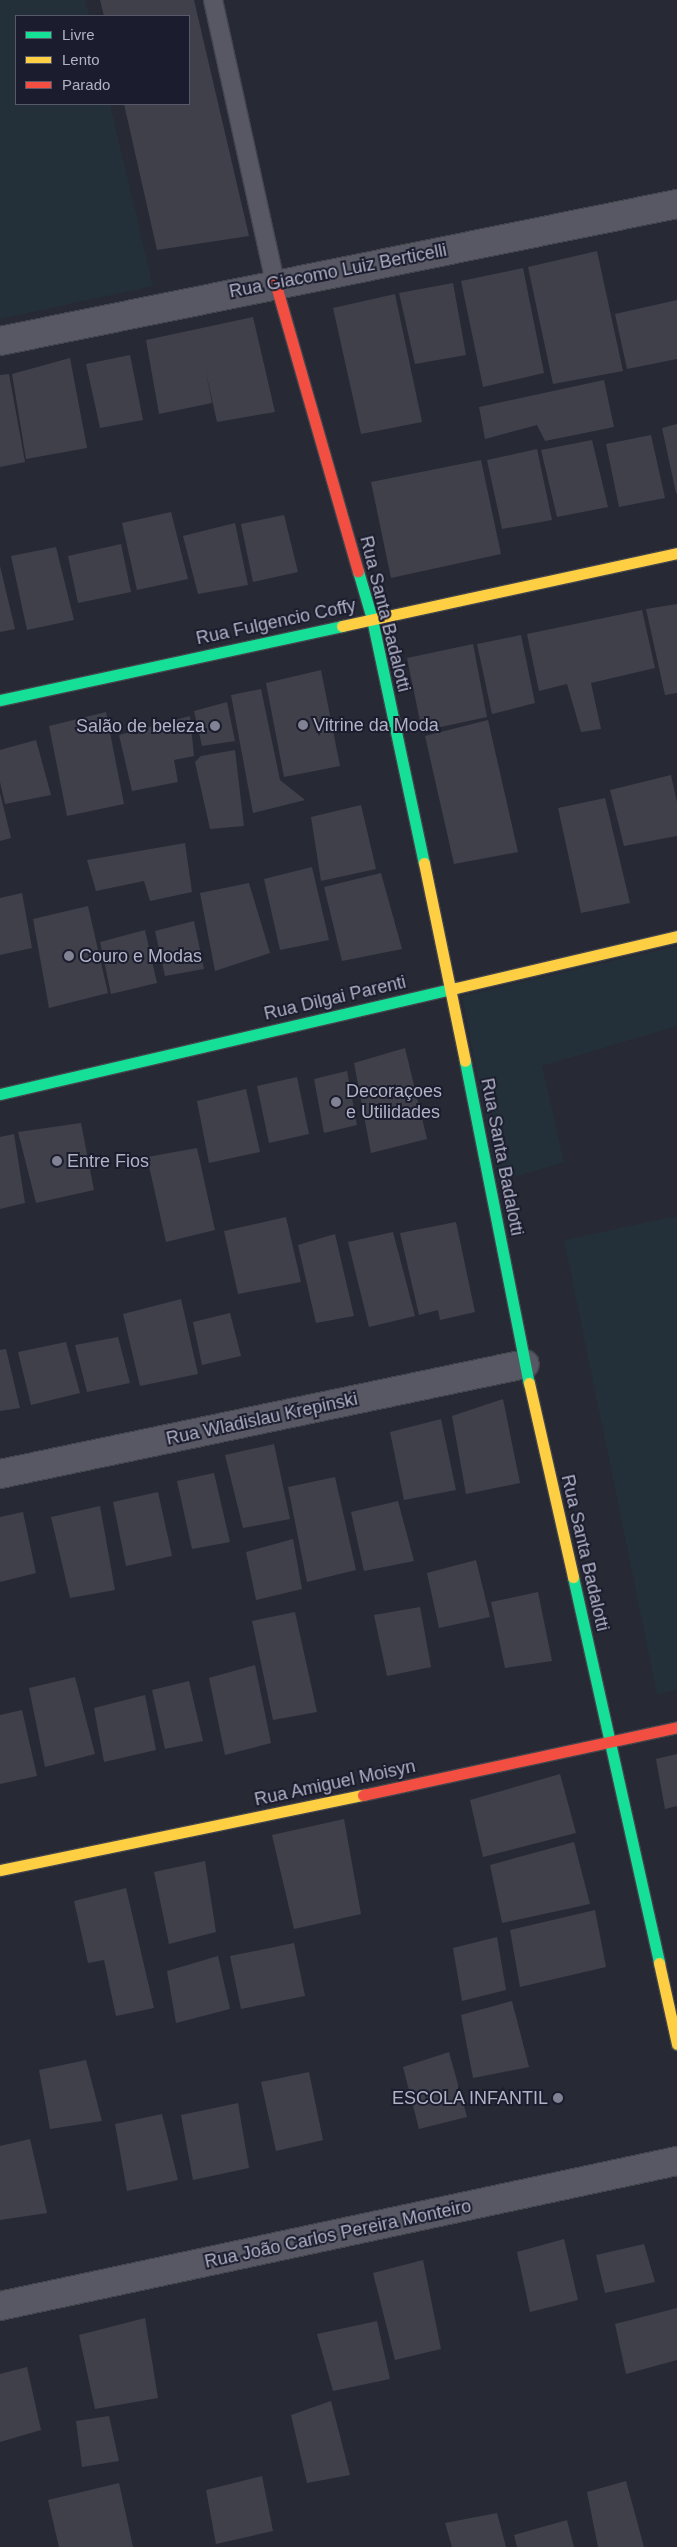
<!DOCTYPE html>
<html>
<head>
<meta charset="utf-8">
<style>
  body { margin:0 }
  #map { position:relative; width:677px; height:2547px; overflow:hidden; background:#272934; font-family:Helvetica,sans-serif }
  div>[style] { position:absolute }
  [style*='--x'] { left:calc(var(--x)*1px); top:calc(var(--y)*1px); width:calc(var(--w)*1px); rotate:calc(var(--a)*1deg) }
  .green>* { inset:0; background:#243039 }
  .building>* { inset:0; background:#3f404a }
  .roads { filter:drop-shadow(1px 0 #43454d) drop-shadow(-1px 0 #43454d) drop-shadow(0 1px #43454d) drop-shadow(0 -1px #43454d) }
  .lane>* { height:18px; margin:-9px; padding:0 9px; transform-origin:9px; border-radius:9px; background:#575863 }
  .street>* { height:28px; margin:-14px; padding:0 14px; transform-origin:14px; border-radius:14px; background:#575863 }
  .fast>* { height:11px; margin:-5.5px; padding:0 5.5px; transform-origin:5.5px; border-radius:5.5px; background:#16e098 }
  .slow>* { height:11px; margin:-5.5px; padding:0 5.5px; transform-origin:5.5px; border-radius:5.5px; background:#ffcf43 }
  .jam>* { height:11px; margin:-5.5px; padding:0 5.5px; transform-origin:5.5px; border-radius:5.5px; background:#f24e42 }
  .dots>* { width:14px; height:14px; translate:-50% -50%; box-sizing:border-box; border:2px solid #1b1d2e; border-radius:50% }
  span { translate:-50% -50%; white-space:nowrap; text-align:center; line-height:1.15; -webkit-text-stroke:4px #1b1d2e; paint-order:stroke }
  .street-label { font-size:18px; color:#b1b2c6 }
  .poi-label { font-size:18px; color:#b1b2c6 }
  .left { translate:0 -50%; text-align:left }
  .right { translate:-100% -50%; text-align:right }
  .legend { position:absolute; left:15px; top:15px; width:175px; height:90px; box-sizing:border-box; background:#1b1d2e; border:1px solid #57596b; margin:0; padding:6px 9px; list-style:none; font-size:15px; color:#b1b2c6 }
  .legend li { display:flex; align-items:center; gap:10px; height:25px }
  .legend b { width:25px; border:1px solid #57596b }
</style>
</head>
<body>
<div id="map">
  <div class="green">
    <i style="clip-path:polygon(0 0,85px 0,89px 16px,16px 16px,16px 104px,110px 104px,153px 286px,0 319px)"></i>
    <i style="clip-path:polygon(677px 946px,677px 1026px,542px 1066px,564px 1162px,498px 1182px,462px 996px)"></i>
    <i style="clip-path:polygon(677px 1216px,677px 1690px,657px 1694px,564px 1240px)"></i>
  </div>
  <div class="building">
    <i style="clip-path:polygon(100px 0,194px 0,249px 236px,157px 250px,124px 104px,189px 104px,189px 16px,104px 16px)"></i>
    <i style="clip-path:polygon(597px 251px,623px 371px,553px 384px,528px 267px)"></i>
    <i style="clip-path:polygon(523px 268px,544px 373px,483px 387px,461px 281px)"></i>
    <i style="clip-path:polygon(453px 283px,466px 355px,415px 364px,399px 293px)"></i>
    <i style="clip-path:polygon(395px 294px,422px 422px,361px 434px,333px 308px)"></i>
    <i style="clip-path:polygon(677px 300px,677px 359px,627px 369px,615px 314px)"></i>
    <i style="clip-path:polygon(253px 317px,275px 412px,217px 422px,205px 368px,212px 403px,159px 414px,146px 340px)"></i>
    <i style="clip-path:polygon(130px 355px,143px 420px,100px 428px,86px 364px)"></i>
    <i style="clip-path:polygon(70px 358px,87px 448px,26px 459px,12px 374px)"></i>
    <i style="clip-path:polygon(9px 374px,25px 462px,0 467px,0 375px)"></i>
    <i style="clip-path:polygon(604px 380px,614px 427px,545px 441px,537px 425px,485px 439px,479px 407px)"></i>
    <i style="clip-path:polygon(677px 424px,677px 493px,676px 493px,662px 428px)"></i>
    <i style="clip-path:polygon(651px 435px,665px 498px,619px 507px,606px 444px)"></i>
    <i style="clip-path:polygon(592px 440px,608px 507px,557px 517px,541px 450px)"></i>
    <i style="clip-path:polygon(537px 449px,552px 520px,502px 529px,487px 460px)"></i>
    <i style="clip-path:polygon(481px 460px,501px 554px,391px 578px,371px 482px)"></i>
    <i style="clip-path:polygon(171px 512px,188px 579px,137px 590px,122px 523px)"></i>
    <i style="clip-path:polygon(284px 515px,298px 572px,253px 582px,241px 524px)"></i>
    <i style="clip-path:polygon(235px 523px,248px 585px,198px 594px,183px 536px)"></i>
    <i style="clip-path:polygon(121px 544px,131px 592px,78px 603px,68px 556px)"></i>
    <i style="clip-path:polygon(56px 547px,74px 620px,27px 630px,11px 556px)"></i>
    <i style="clip-path:polygon(0 566px,15px 629px,0 632px)"></i>
    <i style="clip-path:polygon(677px 604px,677px 693px,665px 695px,646px 609px)"></i>
    <i style="clip-path:polygon(642px 610px,655px 668px,591px 683px,601px 729px,581px 732px,567px 684px,539px 691px,527px 634px)"></i>
    <i style="clip-path:polygon(521px 635px,535px 703px,492px 714px,477px 644px)"></i>
    <i style="clip-path:polygon(473px 644px,487px 717px,422px 731px,407px 658px)"></i>
    <i style="clip-path:polygon(321px 670px,340px 766px,284px 777px,266px 683px)"></i>
    <i style="clip-path:polygon(261px 689px,280px 780px,305px 800px,253px 813px,231px 695px)"></i>
    <i style="clip-path:polygon(227px 702px,235px 741px,202px 746px,194px 711px)"></i>
    <i style="clip-path:polygon(106px 712px,124px 804px,67px 816px,49px 726px)"></i>
    <i style="clip-path:polygon(190px 716px,194px 756px,174px 760px,178px 782px,132px 791px,119px 735px)"></i>
    <i style="clip-path:polygon(488px 720px,518px 852px,454px 864px,425px 736px)"></i>
    <i style="clip-path:polygon(36px 740px,51px 795px,5px 804px,0 782px,0 750px)"></i>
    <i style="clip-path:polygon(235px 750px,244px 826px,210px 829px,195px 762px,201px 756px)"></i>
    <i style="clip-path:polygon(671px 775px,677px 802px,677px 836px,624px 846px,610px 790px)"></i>
    <i style="clip-path:polygon(0 793px,11px 838px,0 841px)"></i>
    <i style="clip-path:polygon(605px 798px,630px 903px,581px 913px,558px 808px)"></i>
    <i style="clip-path:polygon(361px 805px,376px 869px,321px 881px,311px 817px)"></i>
    <i style="clip-path:polygon(185px 843px,192px 892px,150px 901px,144px 881px,96px 891px,87px 860px)"></i>
    <i style="clip-path:polygon(312px 867px,329px 940px,280px 950px,264px 879px)"></i>
    <i style="clip-path:polygon(381px 873px,402px 949px,342px 961px,324px 887px)"></i>
    <i style="clip-path:polygon(249px 883px,270px 953px,215px 971px,200px 893px)"></i>
    <i style="clip-path:polygon(22px 893px,32px 948px,0 955px,0 898px)"></i>
    <i style="clip-path:polygon(88px 906px,108px 993px,49px 1008px,33px 919px)"></i>
    <i style="clip-path:polygon(194px 921px,204px 969px,165px 976px,155px 931px)"></i>
    <i style="clip-path:polygon(145px 930px,157px 983px,111px 994px,100px 942px)"></i>
    <i style="clip-path:polygon(405px 1048px,427px 1139px,371px 1153px,354px 1063px)"></i>
    <i style="clip-path:polygon(347px 1071px,357px 1125px,324px 1133px,314px 1079px)"></i>
    <i style="clip-path:polygon(297px 1077px,309px 1134px,269px 1143px,257px 1086px)"></i>
    <i style="clip-path:polygon(246px 1089px,260px 1152px,209px 1163px,197px 1101px)"></i>
    <i style="clip-path:polygon(81px 1123px,94px 1190px,36px 1203px,18px 1132px)"></i>
    <i style="clip-path:polygon(14px 1134px,25px 1203px,0 1209px,0 1137px)"></i>
    <i style="clip-path:polygon(197px 1148px,215px 1230px,166px 1242px,147px 1157px)"></i>
    <i style="clip-path:polygon(286px 1217px,301px 1282px,238px 1294px,224px 1231px)"></i>
    <i style="clip-path:polygon(456px 1222px,475px 1312px,440px 1320px,438px 1310px,419px 1315px,400px 1233px)"></i>
    <i style="clip-path:polygon(393px 1232px,415px 1316px,369px 1327px,348px 1242px)"></i>
    <i style="clip-path:polygon(335px 1234px,354px 1316px,316px 1323px,298px 1245px)"></i>
    <i style="clip-path:polygon(181px 1299px,198px 1374px,140px 1386px,123px 1314px)"></i>
    <i style="clip-path:polygon(230px 1313px,241px 1356px,202px 1365px,193px 1322px)"></i>
    <i style="clip-path:polygon(118px 1337px,130px 1383px,87px 1392px,75px 1345px)"></i>
    <i style="clip-path:polygon(66px 1342px,80px 1393px,31px 1405px,18px 1352px)"></i>
    <i style="clip-path:polygon(6px 1349px,20px 1408px,0 1411px,0 1350px)"></i>
    <i style="clip-path:polygon(503px 1399px,520px 1483px,466px 1494px,452px 1416px)"></i>
    <i style="clip-path:polygon(441px 1419px,456px 1490px,404px 1500px,390px 1432px)"></i>
    <i style="clip-path:polygon(274px 1444px,290px 1519px,243px 1528px,225px 1455px)"></i>
    <i style="clip-path:polygon(214px 1473px,230px 1542px,192px 1549px,177px 1481px)"></i>
    <i style="clip-path:polygon(335px 1477px,356px 1570px,307px 1582px,288px 1487px)"></i>
    <i style="clip-path:polygon(158px 1492px,172px 1556px,126px 1566px,113px 1502px)"></i>
    <i style="clip-path:polygon(398px 1501px,414px 1561px,364px 1571px,351px 1512px)"></i>
    <i style="clip-path:polygon(100px 1506px,115px 1590px,70px 1598px,51px 1517px)"></i>
    <i style="clip-path:polygon(23px 1512px,36px 1573px,0 1582px,0 1517px)"></i>
    <i style="clip-path:polygon(293px 1539px,302px 1589px,256px 1600px,246px 1552px)"></i>
    <i style="clip-path:polygon(476px 1560px,490px 1617px,439px 1628px,427px 1573px)"></i>
    <i style="clip-path:polygon(538px 1592px,552px 1661px,505px 1668px,491px 1602px)"></i>
    <i style="clip-path:polygon(420px 1607px,431px 1667px,387px 1676px,374px 1615px)"></i>
    <i style="clip-path:polygon(295px 1612px,317px 1712px,273px 1720px,252px 1621px)"></i>
    <i style="clip-path:polygon(255px 1665px,271px 1743px,225px 1755px,209px 1678px)"></i>
    <i style="clip-path:polygon(75px 1677px,95px 1754px,45px 1767px,29px 1688px)"></i>
    <i style="clip-path:polygon(189px 1681px,203px 1741px,165px 1749px,152px 1690px)"></i>
    <i style="clip-path:polygon(145px 1695px,156px 1750px,104px 1762px,94px 1708px)"></i>
    <i style="clip-path:polygon(22px 1710px,37px 1776px,0 1784px,0 1715px)"></i>
    <i style="clip-path:polygon(677px 1754px,677px 1806px,665px 1809px,656px 1759px)"></i>
    <i style="clip-path:polygon(560px 1774px,576px 1833px,483px 1857px,470px 1800px)"></i>
    <i style="clip-path:polygon(344px 1819px,361px 1914px,294px 1929px,272px 1835px)"></i>
    <i style="clip-path:polygon(574px 1842px,590px 1904px,502px 1923px,490px 1865px)"></i>
    <i style="clip-path:polygon(205px 1861px,216px 1932px,169px 1944px,154px 1872px)"></i>
    <i style="clip-path:polygon(126px 1888px,154px 2008px,116px 2016px,104px 1960px,88px 1963px,74px 1901px)"></i>
    <i style="clip-path:polygon(595px 1910px,606px 1967px,520px 1987px,510px 1930px)"></i>
    <i style="clip-path:polygon(497px 1937px,506px 1990px,462px 2001px,453px 1948px)"></i>
    <i style="clip-path:polygon(294px 1943px,305px 1996px,241px 2009px,230px 1956px)"></i>
    <i style="clip-path:polygon(218px 1956px,230px 2009px,176px 2023px,167px 1971px)"></i>
    <i style="clip-path:polygon(512px 2001px,529px 2067px,473px 2078px,461px 2015px)"></i>
    <i style="clip-path:polygon(449px 2052px,467px 2117px,419px 2129px,403px 2067px)"></i>
    <i style="clip-path:polygon(86px 2060px,102px 2121px,50px 2129px,39px 2070px)"></i>
    <i style="clip-path:polygon(309px 2072px,323px 2140px,276px 2151px,261px 2082px)"></i>
    <i style="clip-path:polygon(238px 2103px,249px 2168px,193px 2180px,181px 2115px)"></i>
    <i style="clip-path:polygon(162px 2114px,178px 2180px,127px 2191px,115px 2124px)"></i>
    <i style="clip-path:polygon(30px 2139px,47px 2213px,0 2220px,0 2146px)"></i>
    <i style="clip-path:polygon(564px 2239px,578px 2300px,530px 2312px,517px 2252px)"></i>
    <i style="clip-path:polygon(644px 2244px,655px 2282px,605px 2293px,596px 2255px)"></i>
    <i style="clip-path:polygon(423px 2260px,441px 2349px,395px 2360px,373px 2273px)"></i>
    <i style="clip-path:polygon(677px 2308px,677px 2360px,626px 2374px,615px 2324px)"></i>
    <i style="clip-path:polygon(145px 2318px,158px 2398px,95px 2409px,79px 2335px)"></i>
    <i style="clip-path:polygon(377px 2321px,390px 2379px,333px 2391px,317px 2334px)"></i>
    <i style="clip-path:polygon(27px 2367px,41px 2430px,0 2442px,0 2374px)"></i>
    <i style="clip-path:polygon(331px 2401px,350px 2475px,307px 2483px,291px 2415px)"></i>
    <i style="clip-path:polygon(109px 2416px,119px 2461px,82px 2467px,76px 2421px)"></i>
    <i style="clip-path:polygon(262px 2476px,273px 2531px,216px 2544px,206px 2490px)"></i>
    <i style="clip-path:polygon(626px 2481px,644px 2547px,598px 2547px,587px 2492px)"></i>
    <i style="clip-path:polygon(119px 2483px,133px 2547px,59px 2547px,48px 2500px)"></i>
    <i style="clip-path:polygon(497px 2513px,506px 2547px,452px 2547px,445px 2523px)"></i>
    <i style="clip-path:polygon(567px 2520px,574px 2547px,517px 2547px,514px 2535px)"></i>
  </div>
  <div class="roads">
    <div class="lane">
      <i style="--x:213;--y:0;--w:289;--a:77.6"></i>
    </div>
    <div class="street">
      <i style="--x:0;--y:341;--w:691;--a:-11.44"></i>
      <i style="--x:0;--y:1474;--w:536;--a:-11.83"></i>
      <i style="--x:0;--y:2306;--w:692;--a:-12.09"></i>
    </div>
    <div class="fast">
      <i style="--x:358;--y:571;--w:50;--a:73.7"></i>
      <i style="--x:372;--y:619;--w:249;--a:78"></i>
      <i style="--x:0;--y:700;--w:350;--a:-12.2"></i>
      <i style="--x:465;--y:1061;--w:328;--a:78.8"></i>
      <i style="--x:0;--y:1094;--w:468;--a:-13.1"></i>
      <i style="--x:573;--y:1577;--w:395;--a:77.4"></i>
    </div>
    <div class="slow">
      <i style="--x:342;--y:626;--w:343;--a:-12.3"></i>
      <i style="--x:424;--y:863;--w:202;--a:78.3"></i>
      <i style="--x:456;--y:988;--w:227;--a:-13.2"></i>
      <i style="--x:529;--y:1383;--w:199;--a:77.2"></i>
      <i style="--x:0;--y:1870;--w:371;--a:-11.7"></i>
      <i style="--x:659;--y:1963;--w:83;--a:77.5"></i>
    </div>
    <div class="jam">
      <i style="--x:275;--y:282;--w:301;--a:74"></i>
      <i style="--x:363;--y:1795;--w:321;--a:-12.2"></i>
    </div>
  </div>
  <div class="dots">
    <i style="left:303px;top:725px;background:#818293"></i>
    <i style="left:215px;top:726px;background:#818293"></i>
    <i style="left:69px;top:956px;background:#818293"></i>
    <i style="left:336px;top:1102px;background:#818293"></i>
    <i style="left:57px;top:1161px;background:#818293"></i>
    <i style="left:558px;top:2098px;background:#818293"></i>
  </div>
  <div class="street-label">
    <span style="left:338px;top:271px;rotate:-11deg">Rua Giacomo Luiz Berticelli</span>
    <span style="left:385px;top:614px;rotate:76deg">Rua Santa Badalotti</span>
    <span style="left:276px;top:622px;rotate:-12deg">Rua Fulgencio Coffy</span>
    <span style="left:335px;top:998px;rotate:-13deg">Rua Dilgai Parenti</span>
    <span style="left:502px;top:1157px;rotate:79deg">Rua Santa Badalotti</span>
    <span style="left:262px;top:1419px;rotate:-12deg">Rua Wladislau Krepinski</span>
    <span style="left:585px;top:1553px;rotate:77deg">Rua Santa Badalotti</span>
    <span style="left:335px;top:1783px;rotate:-12deg">Rua Amiguel Moisyn</span>
    <span style="left:338px;top:2234px;rotate:-12deg">Rua João Carlos Pereira Monteiro</span>
  </div>
  <div class="poi-label">
    <span class="left" style="left:313px;top:725px">Vitrine da Moda</span>
    <span class="right" style="left:205px;top:726px">Salão de beleza</span>
    <span class="left" style="left:79px;top:956px">Couro e Modas</span>
    <span class="left" style="left:346px;top:1102px">Decoraçoes<br>e Utilidades</span>
    <span class="left" style="left:67px;top:1161px">Entre Fios</span>
    <span class="right" style="left:548px;top:2098px">ESCOLA INFANTIL</span>
  </div>
  <ul class="legend">
  <li><b style="height:6px;background:#16e098"></b>Livre</li>
  <li><b style="height:6px;background:#ffcf43"></b>Lento</li>
  <li><b style="height:6px;background:#f24e42"></b>Parado</li>
  </ul>
</div>
</body>
</html>
